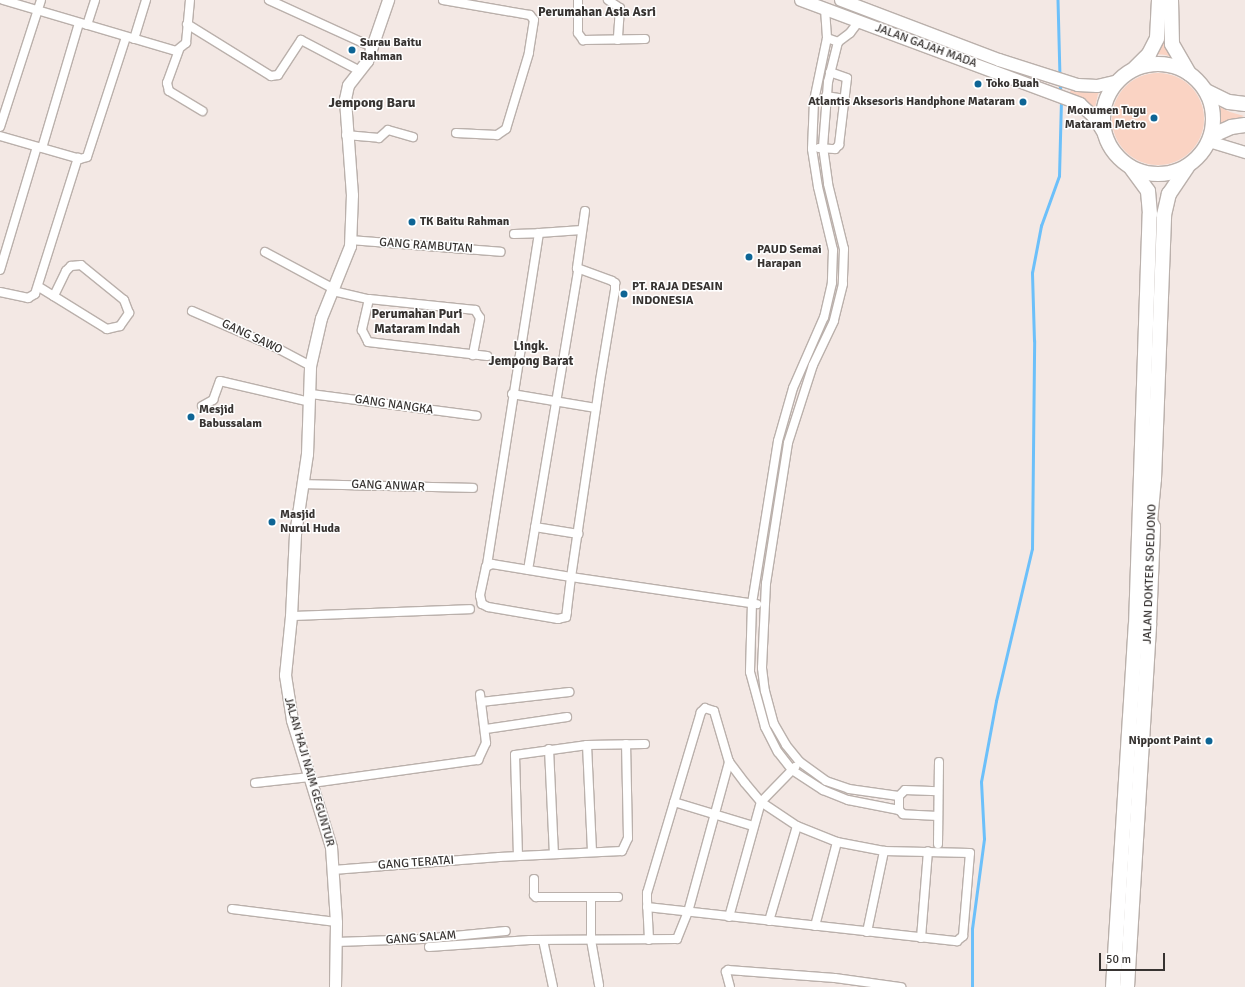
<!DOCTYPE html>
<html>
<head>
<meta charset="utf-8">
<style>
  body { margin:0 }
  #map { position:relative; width:1245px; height:987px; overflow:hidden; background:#f3e8e4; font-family:Signika,sans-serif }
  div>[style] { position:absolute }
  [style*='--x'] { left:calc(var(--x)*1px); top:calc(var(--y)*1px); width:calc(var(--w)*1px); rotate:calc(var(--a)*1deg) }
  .green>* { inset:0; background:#fad3c3 }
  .round { border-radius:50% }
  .stream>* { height:2.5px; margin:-1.25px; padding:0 1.25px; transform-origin:1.25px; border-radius:1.25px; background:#6cc0fa }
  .roads { filter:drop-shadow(1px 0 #bab0ab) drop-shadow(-1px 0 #bab0ab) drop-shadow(0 1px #bab0ab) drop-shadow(0 -1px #bab0ab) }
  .minor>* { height:8px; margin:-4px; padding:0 4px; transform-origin:4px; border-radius:4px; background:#fff }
  .tertiary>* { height:11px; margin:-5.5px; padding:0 5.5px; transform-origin:5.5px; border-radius:5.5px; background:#fff }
  .secondary>* { height:12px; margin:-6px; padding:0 6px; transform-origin:6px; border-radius:6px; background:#fff }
  .trunk>* { height:14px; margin:-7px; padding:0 7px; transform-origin:7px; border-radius:7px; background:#fff }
  .trunk>.ring { margin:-7px; padding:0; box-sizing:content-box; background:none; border:14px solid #fff; border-radius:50% }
  .dots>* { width:11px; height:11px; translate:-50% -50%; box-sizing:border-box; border:2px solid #fff; border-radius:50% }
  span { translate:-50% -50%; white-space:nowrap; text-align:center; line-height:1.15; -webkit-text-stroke:3px #fff; paint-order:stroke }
  .poi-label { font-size:12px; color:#373331; font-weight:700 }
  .left { translate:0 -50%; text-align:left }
  .right { translate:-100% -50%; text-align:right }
  .street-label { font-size:12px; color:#373331 }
  .neighbourhood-label { font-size:13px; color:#373331; font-weight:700 }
  .quarter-label { font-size:14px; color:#373331; font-weight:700 }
  .scale { position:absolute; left:1099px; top:953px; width:66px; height:18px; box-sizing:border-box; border:2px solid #373331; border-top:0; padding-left:5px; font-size:12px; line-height:14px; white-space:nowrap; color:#373331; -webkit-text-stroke:3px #fff; paint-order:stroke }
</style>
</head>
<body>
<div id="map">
  <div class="green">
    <i style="clip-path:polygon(1162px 18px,1174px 59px,1166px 55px,1156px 54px)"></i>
    <i class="round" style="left:1112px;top:73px;width:92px;height:92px"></i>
    <i style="clip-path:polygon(1103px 88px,1098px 94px,1094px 112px,1081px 98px,1070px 93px,1071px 89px,1094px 91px)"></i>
    <i style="clip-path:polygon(1220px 107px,1230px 112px,1244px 116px,1221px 125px)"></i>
  </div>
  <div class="stream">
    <i style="--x:1058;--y:0;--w:75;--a:88.5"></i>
    <i style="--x:1060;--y:82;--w:11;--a:85"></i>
    <i style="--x:972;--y:987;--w:58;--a:-90"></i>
    <i style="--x:972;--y:929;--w:91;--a:-82.4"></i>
    <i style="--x:984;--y:839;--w:57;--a:-93"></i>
    <i style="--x:981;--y:782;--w:82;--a:-79.5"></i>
    <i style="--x:996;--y:701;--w:156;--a:-76.7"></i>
    <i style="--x:1032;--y:549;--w:208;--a:-89.4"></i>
    <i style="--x:1034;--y:341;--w:68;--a:-91.7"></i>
    <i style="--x:1032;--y:273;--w:48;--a:-79.2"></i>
    <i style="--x:1041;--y:226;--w:53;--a:-70.2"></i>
    <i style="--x:1059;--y:176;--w:76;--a:-88.5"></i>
  </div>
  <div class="roads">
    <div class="minor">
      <i style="--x:3;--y:0;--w:180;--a:16.4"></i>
      <i style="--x:176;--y:51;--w:13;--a:-39"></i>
      <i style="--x:186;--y:43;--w:43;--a:-84.7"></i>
      <i style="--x:269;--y:0;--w:113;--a:24.5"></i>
      <i style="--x:443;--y:0;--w:88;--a:9.8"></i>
      <i style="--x:530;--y:15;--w:6;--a:51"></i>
      <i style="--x:534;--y:20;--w:33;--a:99"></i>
      <i style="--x:529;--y:53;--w:79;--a:106.8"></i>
      <i style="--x:506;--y:129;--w:11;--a:146"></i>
      <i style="--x:497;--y:135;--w:41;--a:-177.2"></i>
      <i style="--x:578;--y:0;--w:33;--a:90"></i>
      <i style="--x:578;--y:33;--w:9;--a:54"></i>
      <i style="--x:583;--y:40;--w:62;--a:-0.9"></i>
      <i style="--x:608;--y:0;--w:14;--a:34"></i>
      <i style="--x:620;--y:8;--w:32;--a:94"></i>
      <i style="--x:825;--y:9;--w:29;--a:86"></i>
      <i style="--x:827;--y:38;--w:12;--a:20"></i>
      <i style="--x:838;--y:42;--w:15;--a:-37"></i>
      <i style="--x:850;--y:33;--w:15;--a:-53"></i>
      <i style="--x:187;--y:24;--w:99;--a:31.8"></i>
      <i style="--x:271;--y:76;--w:7;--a:-8"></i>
      <i style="--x:278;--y:75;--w:42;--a:-56.7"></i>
      <i style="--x:301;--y:40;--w:67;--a:27.7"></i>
      <i style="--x:87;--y:25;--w:26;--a:-72"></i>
      <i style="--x:827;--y:38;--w:64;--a:101.7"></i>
      <i style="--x:814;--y:101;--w:48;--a:92.4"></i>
      <i style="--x:812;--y:149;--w:38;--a:81"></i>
      <i style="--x:818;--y:187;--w:65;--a:76.6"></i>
      <i style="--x:833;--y:250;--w:33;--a:92"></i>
      <i style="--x:832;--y:283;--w:35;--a:103"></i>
      <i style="--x:824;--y:317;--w:77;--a:113.6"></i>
      <i style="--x:793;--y:388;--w:55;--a:105.8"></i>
      <i style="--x:778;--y:441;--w:164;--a:99.1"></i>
      <i style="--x:752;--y:603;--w:69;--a:91.7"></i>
      <i style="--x:750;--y:672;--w:57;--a:74.7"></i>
      <i style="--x:765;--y:727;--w:28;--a:63"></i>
      <i style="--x:778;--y:752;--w:23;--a:52"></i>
      <i style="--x:792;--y:770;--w:37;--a:33"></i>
      <i style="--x:823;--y:790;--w:27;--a:22"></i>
      <i style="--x:848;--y:800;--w:52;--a:11.1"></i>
      <i style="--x:134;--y:39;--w:41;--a:-72.9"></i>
      <i style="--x:838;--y:42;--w:41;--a:104"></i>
      <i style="--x:828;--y:82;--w:65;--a:94.4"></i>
      <i style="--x:823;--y:147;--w:37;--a:82"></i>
      <i style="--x:828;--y:184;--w:67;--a:76.2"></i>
      <i style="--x:844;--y:249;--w:35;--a:92"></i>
      <i style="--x:843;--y:284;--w:38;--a:104"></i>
      <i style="--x:834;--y:321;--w:49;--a:115.5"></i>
      <i style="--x:813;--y:365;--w:82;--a:107.8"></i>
      <i style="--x:788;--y:443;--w:142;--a:98.9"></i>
      <i style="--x:766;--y:583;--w:85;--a:92.7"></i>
      <i style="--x:762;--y:668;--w:23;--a:83"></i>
      <i style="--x:765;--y:691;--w:34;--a:75"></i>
      <i style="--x:774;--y:724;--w:24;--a:60"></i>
      <i style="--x:786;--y:745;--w:22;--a:51"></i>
      <i style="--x:800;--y:762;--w:32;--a:36"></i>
      <i style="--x:826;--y:781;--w:24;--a:19"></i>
      <i style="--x:849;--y:789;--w:50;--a:8"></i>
      <i style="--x:179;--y:50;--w:35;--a:110"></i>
      <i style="--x:167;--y:83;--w:8;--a:76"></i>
      <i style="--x:169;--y:91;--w:39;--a:31"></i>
      <i style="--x:826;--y:96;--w:19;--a:9"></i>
      <i style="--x:0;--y:127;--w:133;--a:-72.1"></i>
      <i style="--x:346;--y:135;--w:33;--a:5"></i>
      <i style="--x:379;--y:138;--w:12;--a:-42"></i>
      <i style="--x:388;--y:130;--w:26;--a:16"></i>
      <i style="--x:0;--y:136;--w:83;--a:16"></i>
      <i style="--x:80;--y:159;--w:7;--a:-16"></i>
      <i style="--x:87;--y:157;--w:126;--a:-72"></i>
      <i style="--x:42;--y:148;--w:130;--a:-73.5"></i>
      <i style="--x:819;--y:148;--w:16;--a:4"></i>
      <i style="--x:835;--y:149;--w:6;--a:-45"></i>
      <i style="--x:839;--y:145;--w:67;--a:-83.2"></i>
      <i style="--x:847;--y:78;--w:18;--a:-161"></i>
      <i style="--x:585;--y:211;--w:58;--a:98"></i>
      <i style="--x:577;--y:268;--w:37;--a:20"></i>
      <i style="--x:612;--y:281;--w:4;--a:34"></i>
      <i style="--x:615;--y:283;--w:7;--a:90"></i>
      <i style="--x:615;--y:290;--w:92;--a:99.4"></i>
      <i style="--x:600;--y:381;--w:198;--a:98.4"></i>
      <i style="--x:571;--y:577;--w:35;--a:97"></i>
      <i style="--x:567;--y:612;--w:5;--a:101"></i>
      <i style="--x:566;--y:617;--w:8;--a:166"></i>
      <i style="--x:558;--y:619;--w:71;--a:-170.3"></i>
      <i style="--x:488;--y:607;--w:7;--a:-153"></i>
      <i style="--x:482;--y:604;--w:9;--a:-103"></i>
      <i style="--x:480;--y:595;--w:29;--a:-78"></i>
      <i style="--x:486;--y:567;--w:7;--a:-27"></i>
      <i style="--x:492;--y:564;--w:80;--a:9.3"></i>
      <i style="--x:571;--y:577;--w:188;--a:8.3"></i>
      <i style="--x:514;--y:234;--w:25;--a:-2"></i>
      <i style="--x:350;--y:240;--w:151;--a:4.5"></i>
      <i style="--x:265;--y:252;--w:78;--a:28.2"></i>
      <i style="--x:0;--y:270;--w:128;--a:-73.3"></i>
      <i style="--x:39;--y:287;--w:80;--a:31.7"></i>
      <i style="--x:107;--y:329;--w:13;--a:-13"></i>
      <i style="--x:120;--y:326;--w:16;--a:-55"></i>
      <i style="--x:129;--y:313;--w:14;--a:-111"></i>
      <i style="--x:124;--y:300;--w:55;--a:-140.9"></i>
      <i style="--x:81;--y:265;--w:10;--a:174"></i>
      <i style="--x:71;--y:266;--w:7;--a:135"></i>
      <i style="--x:66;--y:271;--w:28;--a:116"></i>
      <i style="--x:333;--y:291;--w:37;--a:13"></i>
      <i style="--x:369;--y:299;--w:107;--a:5.9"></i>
      <i style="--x:475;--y:310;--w:9;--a:58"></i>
      <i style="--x:480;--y:318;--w:38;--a:101"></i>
      <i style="--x:0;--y:292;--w:29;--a:12"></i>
      <i style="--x:28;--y:298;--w:8;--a:-30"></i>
      <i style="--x:35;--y:294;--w:143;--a:-72.5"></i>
      <i style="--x:369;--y:299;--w:32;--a:103"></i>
      <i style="--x:362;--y:330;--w:13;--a:63"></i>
      <i style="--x:368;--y:342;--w:120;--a:6.7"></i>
      <i style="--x:192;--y:311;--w:90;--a:23.4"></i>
      <i style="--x:275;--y:347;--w:40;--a:28"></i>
      <i style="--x:311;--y:394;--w:167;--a:7.5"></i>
      <i style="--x:512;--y:394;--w:85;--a:9.5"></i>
      <i style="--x:202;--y:406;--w:13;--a:-29"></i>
      <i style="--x:213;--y:400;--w:20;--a:-70"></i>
      <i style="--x:220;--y:381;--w:92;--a:13.1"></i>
      <i style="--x:302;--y:484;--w:171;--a:1.3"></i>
      <i style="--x:535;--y:527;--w:44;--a:9.2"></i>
      <i style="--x:487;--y:565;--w:336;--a:-81.1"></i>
      <i style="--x:539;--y:233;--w:43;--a:-4"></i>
      <i style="--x:528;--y:570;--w:304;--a:-80.5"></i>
      <i style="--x:291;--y:616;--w:179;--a:-2.2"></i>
      <i style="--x:481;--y:702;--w:89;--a:-6.5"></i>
      <i style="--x:486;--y:729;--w:82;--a:-8.4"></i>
      <i style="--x:587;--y:745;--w:107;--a:87.3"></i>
      <i style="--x:549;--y:749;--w:105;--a:87.3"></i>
      <i style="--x:255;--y:783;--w:55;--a:-6.2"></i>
      <i style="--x:312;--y:783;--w:168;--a:-7.9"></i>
      <i style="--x:478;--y:760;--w:19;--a:-65"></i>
      <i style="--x:486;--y:743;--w:49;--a:-97"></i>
      <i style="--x:674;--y:802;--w:83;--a:16.9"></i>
      <i style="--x:938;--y:816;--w:35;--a:-177"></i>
      <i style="--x:903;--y:814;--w:6;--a:-135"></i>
      <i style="--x:899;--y:810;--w:14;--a:-90"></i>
      <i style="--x:899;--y:796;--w:8;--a:-45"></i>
      <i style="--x:905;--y:790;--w:33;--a:2"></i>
      <i style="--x:938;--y:844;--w:82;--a:-89.3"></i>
      <i style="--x:518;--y:856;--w:101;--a:-91.7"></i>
      <i style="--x:515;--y:755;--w:73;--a:-7.9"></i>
      <i style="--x:587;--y:745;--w:58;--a:-1"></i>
      <i style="--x:333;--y:870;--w:167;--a:-4.5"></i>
      <i style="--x:499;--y:857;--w:123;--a:-2.8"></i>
      <i style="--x:622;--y:851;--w:14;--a:-65"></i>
      <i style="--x:628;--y:838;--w:94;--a:-91.2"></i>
      <i style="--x:534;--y:879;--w:16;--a:90"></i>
      <i style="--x:534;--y:895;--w:3;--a:45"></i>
      <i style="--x:536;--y:897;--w:82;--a:0"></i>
      <i style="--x:591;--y:897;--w:43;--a:90"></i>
      <i style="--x:591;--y:940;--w:46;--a:79.9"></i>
      <i style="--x:647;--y:907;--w:312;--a:6.3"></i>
      <i style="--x:957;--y:941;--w:8;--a:-40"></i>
      <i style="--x:963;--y:936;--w:83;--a:-85.2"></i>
      <i style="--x:970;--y:853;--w:86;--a:-178.7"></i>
      <i style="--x:884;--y:851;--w:48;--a:-169.2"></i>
      <i style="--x:837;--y:842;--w:43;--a:-158.2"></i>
      <i style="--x:797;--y:826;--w:43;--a:-146.3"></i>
      <i style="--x:761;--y:802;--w:25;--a:-130"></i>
      <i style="--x:745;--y:783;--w:26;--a:-127"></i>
      <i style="--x:729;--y:762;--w:53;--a:-106.4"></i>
      <i style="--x:714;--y:711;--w:9;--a:-162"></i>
      <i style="--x:705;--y:708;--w:6;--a:135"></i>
      <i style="--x:701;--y:712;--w:189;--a:106.6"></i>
      <i style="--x:647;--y:893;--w:7;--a:90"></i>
      <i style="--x:647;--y:900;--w:40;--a:87.1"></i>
      <i style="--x:232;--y:909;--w:105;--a:7.1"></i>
      <i style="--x:729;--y:917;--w:119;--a:-74.5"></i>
      <i style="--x:761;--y:802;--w:49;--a:-45.8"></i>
      <i style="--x:769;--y:921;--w:99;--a:-73.6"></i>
      <i style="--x:815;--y:926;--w:87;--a:-75.3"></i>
      <i style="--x:867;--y:932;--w:83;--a:-78.1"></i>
      <i style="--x:921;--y:938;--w:87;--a:-85.4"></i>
      <i style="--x:543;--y:940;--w:48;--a:78"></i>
      <i style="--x:336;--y:942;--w:87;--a:-2"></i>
      <i style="--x:423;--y:939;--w:83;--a:-5.5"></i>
      <i style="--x:429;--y:947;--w:101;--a:-4"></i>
      <i style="--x:530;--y:940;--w:147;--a:-0.4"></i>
      <i style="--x:677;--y:939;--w:29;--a:-68"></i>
      <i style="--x:688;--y:912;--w:156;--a:-74.7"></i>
      <i style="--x:730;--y:987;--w:16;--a:-105"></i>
      <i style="--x:726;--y:972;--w:3;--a:-45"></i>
      <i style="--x:728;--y:970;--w:107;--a:4.3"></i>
      <i style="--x:835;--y:978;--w:67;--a:7.8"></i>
    </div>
    <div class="tertiary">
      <i style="--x:1209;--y:141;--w:38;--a:17"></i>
      <i style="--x:335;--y:987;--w:65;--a:-89.1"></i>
      <i style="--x:336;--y:922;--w:75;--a:-93.8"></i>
      <i style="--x:331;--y:847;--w:133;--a:-107.1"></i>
      <i style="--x:292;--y:720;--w:46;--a:-98.8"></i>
      <i style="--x:285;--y:675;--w:59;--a:-84.2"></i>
      <i style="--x:291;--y:616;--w:82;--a:-87.2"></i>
      <i style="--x:295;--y:534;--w:81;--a:-81.5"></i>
      <i style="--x:307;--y:454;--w:88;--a:-88"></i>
      <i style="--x:310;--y:366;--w:49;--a:-77.1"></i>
      <i style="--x:321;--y:318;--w:78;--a:-68.1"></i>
      <i style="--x:350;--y:246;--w:51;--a:-87.8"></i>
      <i style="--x:352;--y:195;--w:96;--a:-94.2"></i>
      <i style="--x:345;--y:99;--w:14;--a:-78"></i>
      <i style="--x:348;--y:85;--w:31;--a:-52"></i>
      <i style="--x:367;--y:61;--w:65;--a:-71"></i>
    </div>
    <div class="secondary">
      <i style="--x:801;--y:0;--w:298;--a:20.4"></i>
      <i style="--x:1080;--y:104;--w:19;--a:43"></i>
      <i style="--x:1094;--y:117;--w:21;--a:59"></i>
      <i style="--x:841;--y:0;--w:169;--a:20.8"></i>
      <i style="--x:999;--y:60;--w:83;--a:17.6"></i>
      <i style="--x:1078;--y:85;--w:19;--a:3"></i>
      <i style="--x:1097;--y:86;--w:22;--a:-13"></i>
    </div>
    <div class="trunk">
      <i style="--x:1171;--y:0;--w:44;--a:88.7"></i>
      <i style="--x:1172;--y:44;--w:34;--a:60"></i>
      <i class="ring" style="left:1103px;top:64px;width:96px;height:96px"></i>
      <i style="--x:1135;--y:68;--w:20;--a:-45"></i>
      <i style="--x:1149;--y:54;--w:18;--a:-63"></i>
      <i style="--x:1157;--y:38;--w:38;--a:-87"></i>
      <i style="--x:1206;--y:91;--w:25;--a:26"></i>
      <i style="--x:1229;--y:102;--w:16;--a:7"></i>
      <i style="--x:1211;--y:136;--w:22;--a:-24"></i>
      <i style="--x:1231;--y:127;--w:14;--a:-8"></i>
      <i style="--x:1113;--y:987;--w:362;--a:-86.4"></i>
      <i style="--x:1136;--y:626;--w:412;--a:-88.1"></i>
      <i style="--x:1150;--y:214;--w:23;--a:-95"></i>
      <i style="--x:1148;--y:191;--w:29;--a:-126"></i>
      <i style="--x:1127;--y:987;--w:364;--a:-86.5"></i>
      <i style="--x:1149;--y:624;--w:97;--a:-87.6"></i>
      <i style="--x:1153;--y:527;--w:7;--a:-117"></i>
      <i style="--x:1150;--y:521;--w:42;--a:-84.6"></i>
      <i style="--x:1154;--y:479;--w:264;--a:-87.8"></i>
      <i style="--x:1164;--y:215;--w:22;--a:-77"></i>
      <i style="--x:1169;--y:194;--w:32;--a:-56"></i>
    </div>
  </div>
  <div class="dots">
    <i style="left:352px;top:50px;background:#0e6595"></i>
    <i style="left:978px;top:84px;background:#0e6595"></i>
    <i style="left:1023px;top:102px;background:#0e6595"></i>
    <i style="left:1154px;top:118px;background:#0e6595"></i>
    <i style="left:412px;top:222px;background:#0e6595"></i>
    <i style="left:749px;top:257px;background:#0e6595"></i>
    <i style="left:624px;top:294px;background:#0e6595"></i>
    <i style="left:191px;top:417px;background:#0e6595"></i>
    <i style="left:272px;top:522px;background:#0e6595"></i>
    <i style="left:1209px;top:741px;background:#0e6595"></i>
  </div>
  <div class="poi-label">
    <span class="left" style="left:360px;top:50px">Surau Baitu<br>Rahman</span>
    <span class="left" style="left:986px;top:84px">Toko Buah</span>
    <span class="right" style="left:1015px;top:102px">Atlantis Aksesoris Handphone Mataram</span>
    <span class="right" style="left:1146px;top:118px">Monumen Tugu<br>Mataram Metro</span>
    <span class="left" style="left:420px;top:222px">TK Baitu Rahman</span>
    <span class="left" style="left:757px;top:257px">PAUD Semai<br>Harapan</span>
    <span class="left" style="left:632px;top:294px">PT. RAJA DESAIN<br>INDONESIA</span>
    <span class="left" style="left:199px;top:417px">Mesjid<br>Babussalam</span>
    <span class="left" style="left:280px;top:522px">Masjid<br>Nurul Huda</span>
    <span class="right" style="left:1201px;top:741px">Nippont Paint</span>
  </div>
  <div class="street-label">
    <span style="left:926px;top:46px;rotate:20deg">JALAN GAJAH MADA</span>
    <span style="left:426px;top:246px;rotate:4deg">GANG RAMBUTAN</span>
    <span style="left:252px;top:337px;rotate:25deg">GANG SAWO</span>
    <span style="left:394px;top:405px;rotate:8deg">GANG NANGKA</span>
    <span style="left:388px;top:486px;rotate:2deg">GANG ANWAR</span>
    <span style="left:1150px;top:574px;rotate:-88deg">JALAN DOKTER SOEDJONO</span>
    <span style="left:309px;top:772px;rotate:74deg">JALAN HAJI NAIM GEGUNTUR</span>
    <span style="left:416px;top:863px;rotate:-4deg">GANG TERATAI</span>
    <span style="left:421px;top:938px;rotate:-4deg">GANG SALAM</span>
  </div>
  <div class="neighbourhood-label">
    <span style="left:597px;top:12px">Perumahan Asia Asri</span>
    <span style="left:417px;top:322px">Perumahan Puri<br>Mataram Indah</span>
    <span style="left:531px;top:354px">Lingk.<br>Jempong Barat</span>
  </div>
  <div class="quarter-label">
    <span style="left:372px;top:103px">Jempong Baru</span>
  </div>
  <div class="scale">50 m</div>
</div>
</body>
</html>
